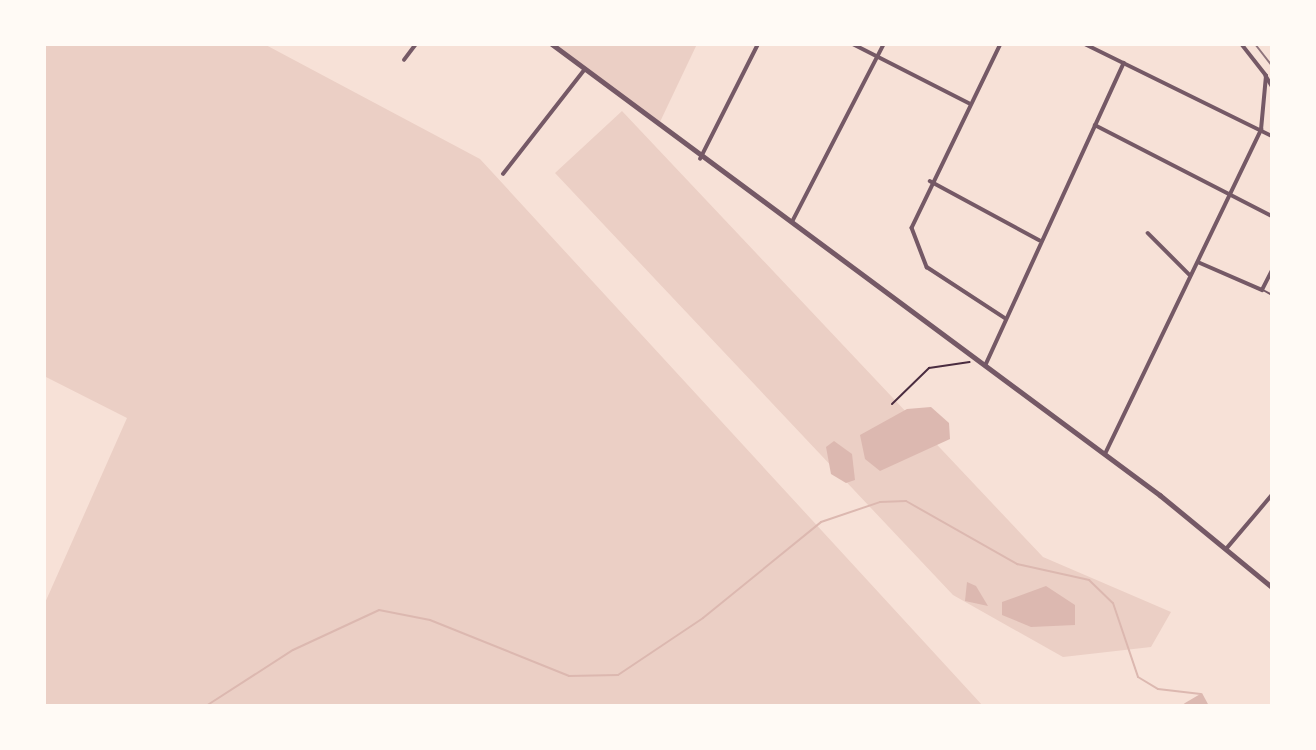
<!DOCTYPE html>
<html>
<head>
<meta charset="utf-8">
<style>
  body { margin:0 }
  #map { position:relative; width:1316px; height:750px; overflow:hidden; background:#f7e1d7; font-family:Literata,serif }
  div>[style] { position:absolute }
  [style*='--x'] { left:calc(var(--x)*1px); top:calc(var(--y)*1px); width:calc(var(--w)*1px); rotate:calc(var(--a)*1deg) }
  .green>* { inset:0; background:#ebcfc5 }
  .water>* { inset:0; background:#dcb8b0 }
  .stream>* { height:2px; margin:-1px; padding:0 1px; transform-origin:1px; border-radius:1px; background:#dcb8b0 }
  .path>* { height:2px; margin:-1px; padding:0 1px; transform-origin:1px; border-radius:1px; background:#4a2c40 }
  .service>* { height:2px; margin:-1px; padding:0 1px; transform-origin:1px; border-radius:1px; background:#755966 }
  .minor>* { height:3.5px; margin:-1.75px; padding:0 1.75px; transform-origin:1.75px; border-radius:1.75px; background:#755966 }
  .tertiary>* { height:4.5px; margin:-2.25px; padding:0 2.25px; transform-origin:2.25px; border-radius:2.25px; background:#755966 }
  .rail>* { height:2px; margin:-1px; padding:0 1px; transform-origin:1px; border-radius:1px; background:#8f747c }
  span { translate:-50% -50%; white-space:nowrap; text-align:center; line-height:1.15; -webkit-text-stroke:7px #fffaf5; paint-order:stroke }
  .frame { position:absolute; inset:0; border:46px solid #fffaf5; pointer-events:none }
</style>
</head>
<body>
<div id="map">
  <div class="green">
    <i style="clip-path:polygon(44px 44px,264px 44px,480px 159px,983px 706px,44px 706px,44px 605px,127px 418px,44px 376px)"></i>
    <i style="clip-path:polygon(556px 44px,697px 44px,659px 124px)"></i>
    <i style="clip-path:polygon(622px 111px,1043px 557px,1171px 612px,1151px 647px,1063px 657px,953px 595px,555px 173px)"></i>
  </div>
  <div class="water">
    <i style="clip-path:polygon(931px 407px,949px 423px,950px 439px,880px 471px,865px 459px,860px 435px,907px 409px)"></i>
    <i style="clip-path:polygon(834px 441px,852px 454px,855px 480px,846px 483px,831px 474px,826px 447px)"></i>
    <i style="clip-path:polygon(967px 582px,976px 586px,988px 606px,965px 601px)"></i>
    <i style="clip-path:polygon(1046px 586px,1075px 605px,1075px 625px,1031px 627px,1002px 615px,1002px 602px)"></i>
    <i style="clip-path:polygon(1202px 693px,1209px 706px,1181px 706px,1185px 703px)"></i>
  </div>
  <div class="stream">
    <i style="--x:206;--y:706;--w:103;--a:-32.8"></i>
    <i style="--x:293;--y:650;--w:95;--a:-24.9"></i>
    <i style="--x:379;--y:610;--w:52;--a:11.1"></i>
    <i style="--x:430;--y:620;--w:150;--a:21.9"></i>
    <i style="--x:569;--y:676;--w:49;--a:-1.2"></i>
    <i style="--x:618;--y:675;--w:102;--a:-33.8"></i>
    <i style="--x:703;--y:618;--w:152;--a:-39.1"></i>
    <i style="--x:821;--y:522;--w:62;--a:-18.7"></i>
    <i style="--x:880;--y:502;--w:26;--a:-2"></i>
    <i style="--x:906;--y:501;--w:128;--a:29.6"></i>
    <i style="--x:1017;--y:564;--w:74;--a:12.5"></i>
    <i style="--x:1089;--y:580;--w:33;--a:44"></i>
    <i style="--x:1113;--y:603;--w:78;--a:71.3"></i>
    <i style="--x:1138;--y:677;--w:23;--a:31"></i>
    <i style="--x:1158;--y:689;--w:43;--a:6.6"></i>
  </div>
  <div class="path">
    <i style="--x:892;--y:404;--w:52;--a:-44.2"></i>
    <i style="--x:929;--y:368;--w:41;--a:-8.3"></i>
  </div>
  <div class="service">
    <i style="--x:1263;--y:290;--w:10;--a:29"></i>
  </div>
  <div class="minor">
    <i style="--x:853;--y:44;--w:130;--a:27"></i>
    <i style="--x:1001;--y:44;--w:204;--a:115.8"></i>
    <i style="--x:912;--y:228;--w:42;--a:69"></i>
    <i style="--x:927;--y:267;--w:93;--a:33.2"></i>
    <i style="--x:1085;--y:44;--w:208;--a:26.2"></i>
    <i style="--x:404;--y:60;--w:20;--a:-53"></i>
    <i style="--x:1266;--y:76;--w:12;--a:59"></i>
    <i style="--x:1095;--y:125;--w:199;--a:27.2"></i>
    <i style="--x:700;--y:159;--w:129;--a:-63.2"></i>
    <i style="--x:503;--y:174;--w:133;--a:-52"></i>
    <i style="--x:930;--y:181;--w:124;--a:28.4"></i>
    <i style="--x:792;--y:222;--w:200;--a:-62.7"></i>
    <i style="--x:1148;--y:233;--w:58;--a:45"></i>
    <i style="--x:1198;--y:262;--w:70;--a:23.6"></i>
    <i style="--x:1262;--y:290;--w:22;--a:-63"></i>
    <i style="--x:985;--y:366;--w:333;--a:-65.4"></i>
    <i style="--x:1105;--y:454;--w:360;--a:-64.3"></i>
    <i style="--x:1261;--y:130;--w:54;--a:-84.7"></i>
    <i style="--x:1266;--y:76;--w:41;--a:-128"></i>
    <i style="--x:1227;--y:548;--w:70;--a:-49.7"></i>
  </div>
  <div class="tertiary">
    <i style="--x:552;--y:44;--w:757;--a:36.57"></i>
    <i style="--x:1160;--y:495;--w:145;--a:39.4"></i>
  </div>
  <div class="rail">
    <i style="--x:1255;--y:44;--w:28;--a:52"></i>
  </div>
  <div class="frame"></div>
</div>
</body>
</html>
